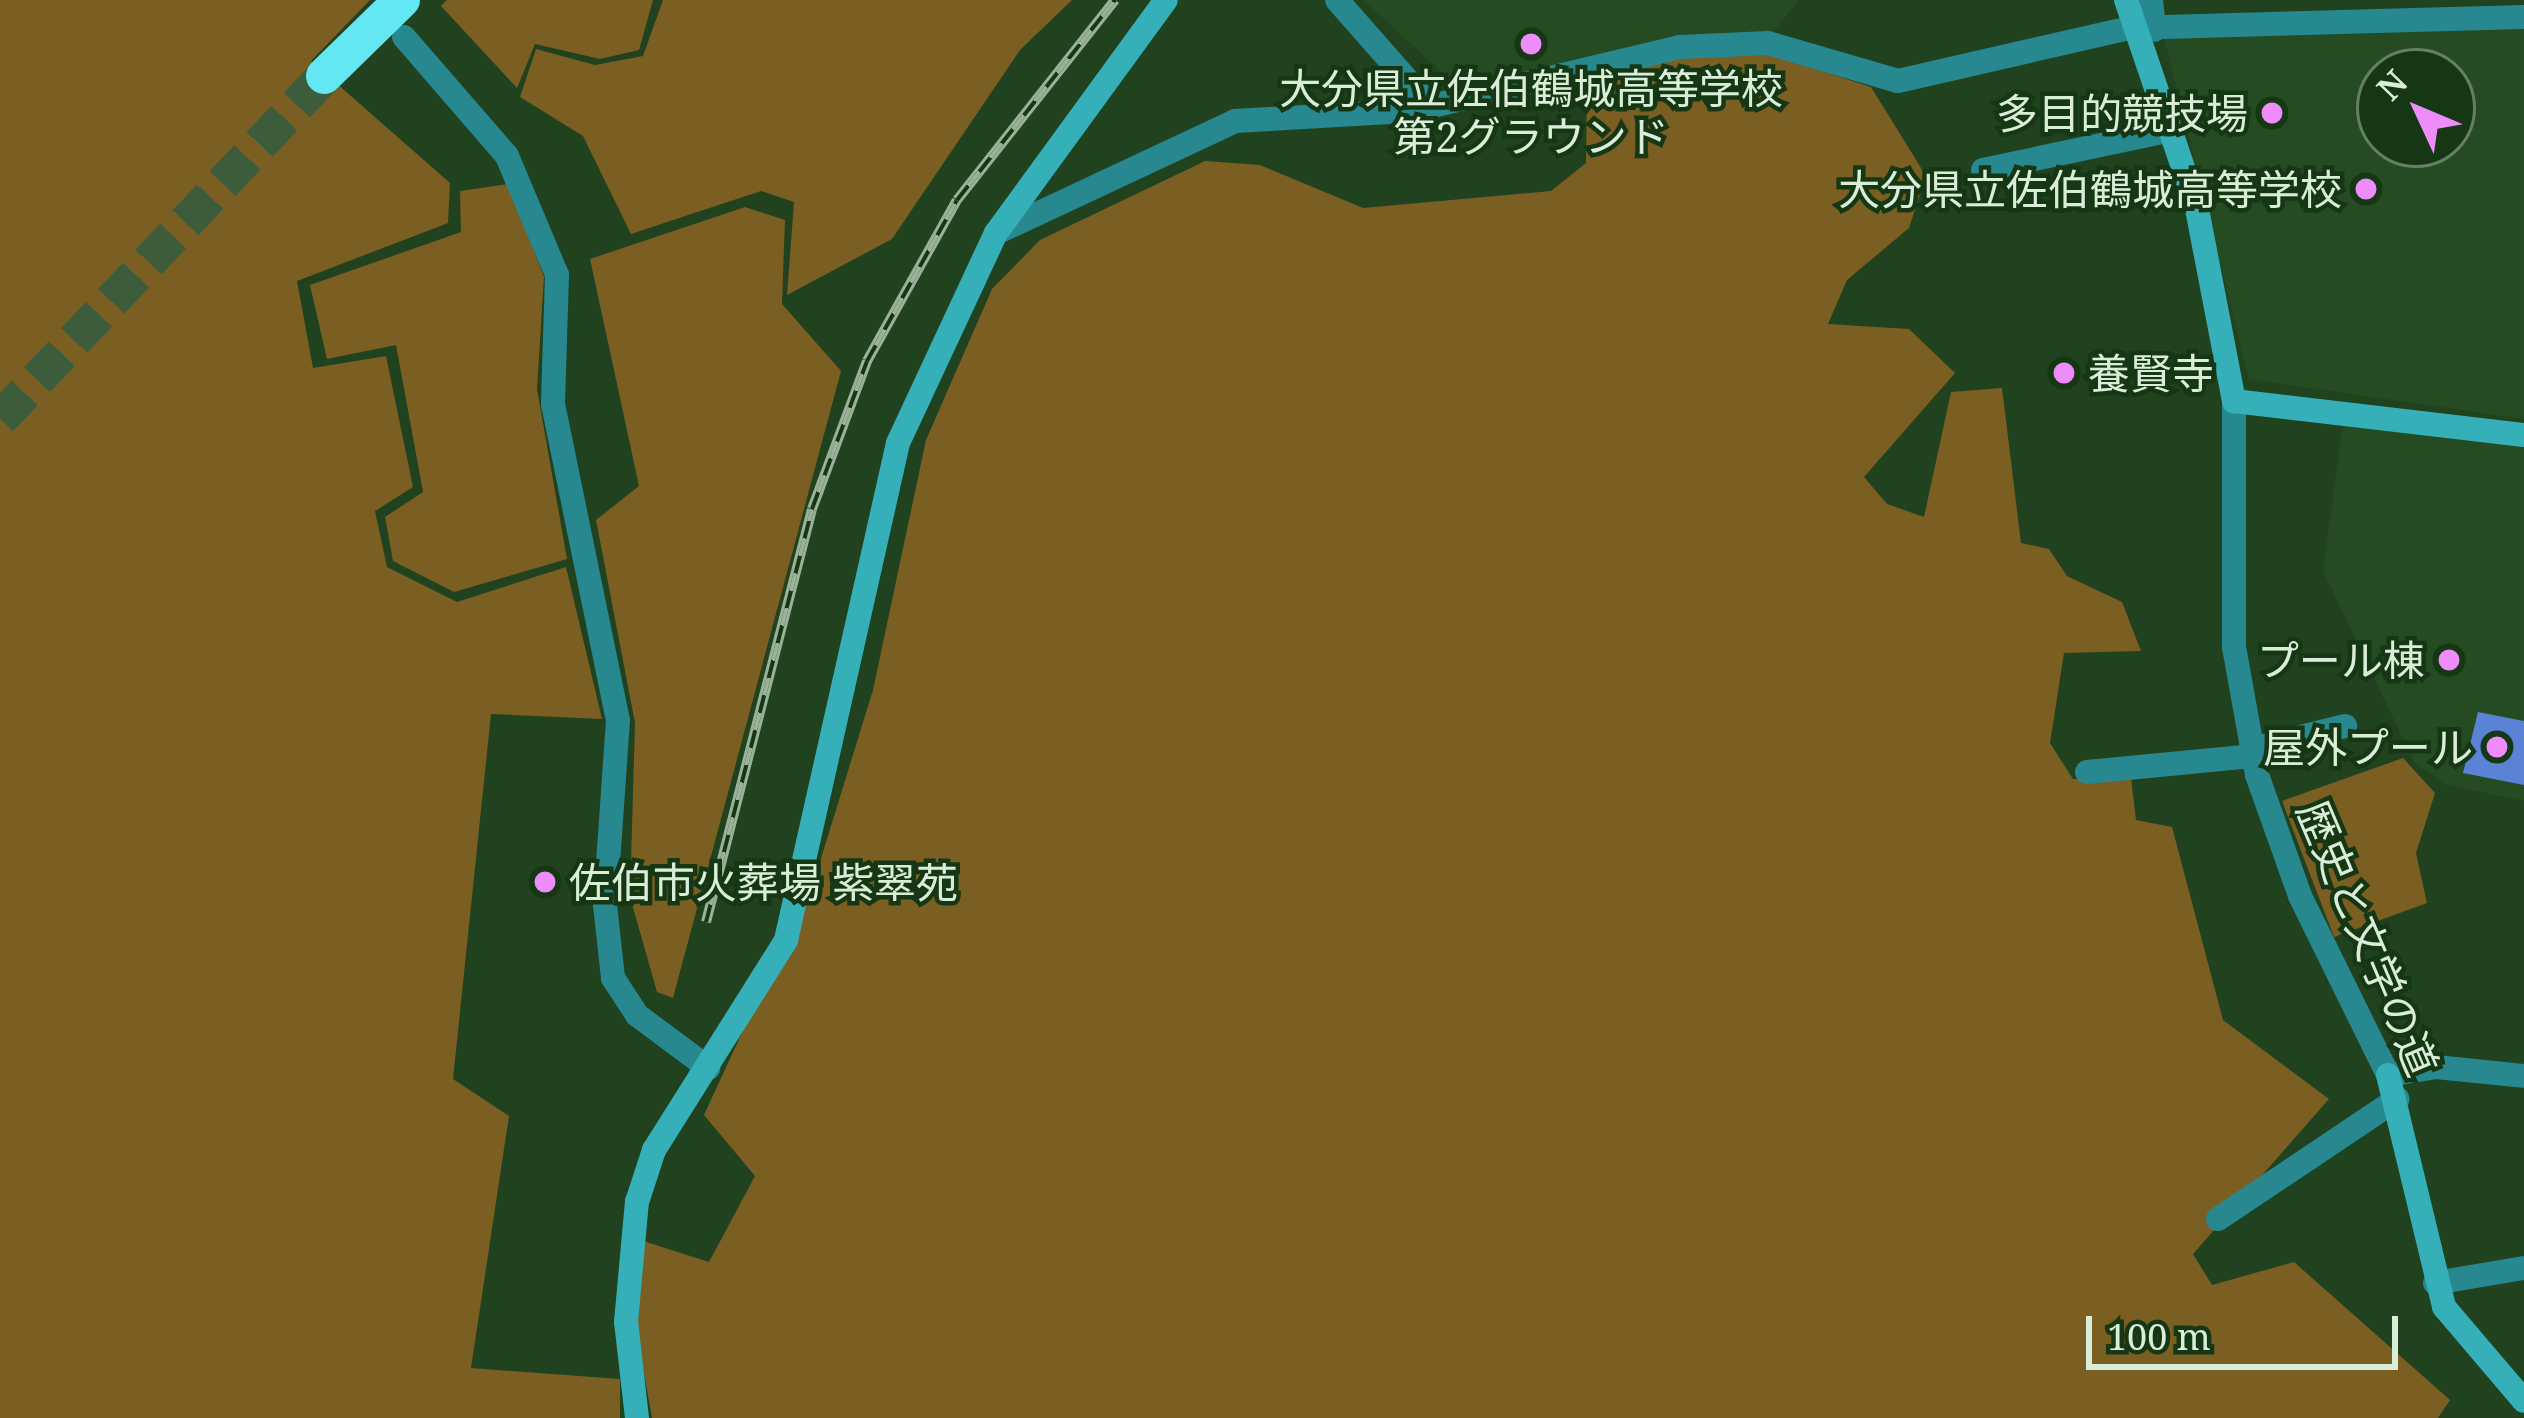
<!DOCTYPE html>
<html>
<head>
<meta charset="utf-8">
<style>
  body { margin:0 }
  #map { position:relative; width:2524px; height:1418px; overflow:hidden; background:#21421f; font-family:"Noto Serif","Noto Sans JP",serif }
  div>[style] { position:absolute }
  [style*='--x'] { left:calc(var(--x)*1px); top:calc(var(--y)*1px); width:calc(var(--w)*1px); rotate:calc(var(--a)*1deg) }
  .built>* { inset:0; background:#244b21 }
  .green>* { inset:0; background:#7a5e22 }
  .water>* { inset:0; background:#5a83d6 }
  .highway-tunnel>* { height:36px; margin-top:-18px; transform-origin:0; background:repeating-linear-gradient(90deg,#3d5c3b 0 36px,transparent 0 54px) }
  .street>* { height:24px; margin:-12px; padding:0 12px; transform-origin:12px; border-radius:12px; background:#278890 }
  .secondary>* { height:24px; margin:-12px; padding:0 12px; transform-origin:12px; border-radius:12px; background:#35b0b9 }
  .highway>* { height:36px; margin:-18px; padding:0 18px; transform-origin:18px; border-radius:18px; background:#63e7f2 }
  .rail>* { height:10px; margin-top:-5px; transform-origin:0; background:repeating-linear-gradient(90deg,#163714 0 18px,#9ab298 0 36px); box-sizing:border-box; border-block:3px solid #9ab298 }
  .dots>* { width:33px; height:33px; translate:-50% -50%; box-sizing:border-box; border:6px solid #163714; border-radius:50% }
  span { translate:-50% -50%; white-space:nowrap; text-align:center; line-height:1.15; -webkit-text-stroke:9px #163714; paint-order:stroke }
  .poi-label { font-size:42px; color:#daedd8 }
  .right { translate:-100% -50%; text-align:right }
  .left { translate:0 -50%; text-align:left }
  .street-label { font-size:42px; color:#daedd8 }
  .north { position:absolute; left:2356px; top:48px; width:120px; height:120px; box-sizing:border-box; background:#163714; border:3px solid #648062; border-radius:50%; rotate:314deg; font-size:33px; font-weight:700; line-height:48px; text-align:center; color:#daedd8 }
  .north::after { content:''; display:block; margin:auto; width:42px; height:54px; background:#ed8cfa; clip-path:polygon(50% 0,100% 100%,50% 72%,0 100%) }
  .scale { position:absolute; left:2086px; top:1316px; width:312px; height:54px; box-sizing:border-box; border:6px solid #daedd8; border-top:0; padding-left:15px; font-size:36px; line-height:42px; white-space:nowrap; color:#daedd8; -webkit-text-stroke:9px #163714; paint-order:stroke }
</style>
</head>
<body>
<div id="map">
  <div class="built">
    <i style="clip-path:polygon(1363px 0,1799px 0,1773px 32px,1458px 87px)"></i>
    <i style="clip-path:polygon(evenodd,2524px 26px,2524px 419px,2249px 379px,2164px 38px,2524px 26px,2380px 72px,2452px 72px,2452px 144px,2380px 144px,2380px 72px)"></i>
    <i style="clip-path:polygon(2343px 422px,2524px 444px,2524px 801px,2447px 785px,2415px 764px,2323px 571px)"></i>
  </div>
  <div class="green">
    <i style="clip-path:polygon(0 0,370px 0,311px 61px,450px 183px,448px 223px,297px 281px,313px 368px,386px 356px,413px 487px,375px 511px,387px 567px,457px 602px,566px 567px,602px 719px,491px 714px,453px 1079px,509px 1116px,471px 1368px,620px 1379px,620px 1418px,0 1418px)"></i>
    <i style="clip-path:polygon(447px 0,653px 0,639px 50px,600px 59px,535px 44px,517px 88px,441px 6px)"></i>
    <i style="clip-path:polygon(663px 0,1072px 0,1020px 50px,892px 239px,787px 295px,794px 202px,761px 191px,631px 234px,583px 136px,520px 97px,536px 49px,595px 65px,643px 56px)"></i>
    <i style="clip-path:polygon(1756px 50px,1871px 87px,1926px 176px,1909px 228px,1847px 280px,1828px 324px,1909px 329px,1955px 373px,1864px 477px,1887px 504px,1924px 517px,1951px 392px,2002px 388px,2021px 543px,2049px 549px,2067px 576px,2122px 602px,2141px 651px,2064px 653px,2050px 743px,2073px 779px,2131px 777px,2136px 820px,2172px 827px,2223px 1020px,2329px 1099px,2193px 1254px,2212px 1285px,2294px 1262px,2450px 1400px,2438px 1418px,652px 1418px,635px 1322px,640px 1240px,709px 1262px,755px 1176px,704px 1115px,818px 868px,873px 690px,926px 440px,992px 289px,1040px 240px,1205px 161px,1260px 165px,1363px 208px,1551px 191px,1586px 163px,1587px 82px,1636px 62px)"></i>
    <i style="clip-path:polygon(508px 184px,544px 277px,537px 389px,567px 559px,454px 592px,393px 561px,385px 517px,423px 492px,396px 345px,327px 359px,310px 285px,461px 232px,460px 191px)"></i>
    <i style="clip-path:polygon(745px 207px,785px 220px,782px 304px,841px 371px,673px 998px,657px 992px,630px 897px,635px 723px,596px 520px,639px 486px,590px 259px)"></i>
    <i style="clip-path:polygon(2403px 758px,2435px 793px,2416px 853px,2427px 903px,2334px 937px,2282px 801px)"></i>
  </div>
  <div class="water">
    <i style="clip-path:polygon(2478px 712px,2524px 721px,2524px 785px,2463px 773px)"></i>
  </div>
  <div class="highway-tunnel">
    <i style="--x:0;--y:419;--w:472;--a:-46.6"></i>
  </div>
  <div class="street">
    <i style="--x:1337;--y:0;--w:141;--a:48.7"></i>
    <i style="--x:2151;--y:0;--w:30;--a:84"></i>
    <i style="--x:404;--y:37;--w:157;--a:49.1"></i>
    <i style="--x:507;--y:156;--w:129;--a:67.2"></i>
    <i style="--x:557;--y:275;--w:129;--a:91.8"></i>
    <i style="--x:553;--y:404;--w:323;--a:78.4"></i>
    <i style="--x:618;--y:720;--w:185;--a:94"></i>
    <i style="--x:605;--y:905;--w:73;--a:83.7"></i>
    <i style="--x:613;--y:978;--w:44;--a:57"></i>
    <i style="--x:637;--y:1015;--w:89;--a:36.7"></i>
    <i style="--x:1983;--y:170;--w:188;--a:-12"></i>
    <i style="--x:996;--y:233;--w:264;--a:-25.1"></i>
    <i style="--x:1235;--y:121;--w:176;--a:-3.3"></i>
    <i style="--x:1411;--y:111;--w:277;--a:-13.4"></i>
    <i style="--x:1680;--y:47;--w:88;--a:-2.6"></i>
    <i style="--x:1768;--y:43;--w:135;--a:16.3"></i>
    <i style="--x:1898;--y:81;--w:237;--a:-12.9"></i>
    <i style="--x:2129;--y:28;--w:395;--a:-1.6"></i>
    <i style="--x:2234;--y:401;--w:246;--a:90"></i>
    <i style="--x:2234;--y:647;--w:130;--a:79.8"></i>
    <i style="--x:2257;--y:775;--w:128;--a:70.4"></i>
    <i style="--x:2300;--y:896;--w:199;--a:63.8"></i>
    <i style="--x:2388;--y:1075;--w:49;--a:-9.5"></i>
    <i style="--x:2436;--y:1067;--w:88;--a:5.8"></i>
    <i style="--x:2252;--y:749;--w:96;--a:-13.9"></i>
    <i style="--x:2087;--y:772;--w:168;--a:-5.5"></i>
    <i style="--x:2218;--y:1219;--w:216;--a:-33.8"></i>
    <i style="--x:2435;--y:1283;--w:90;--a:-9.6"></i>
  </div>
  <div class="secondary">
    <i style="--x:2126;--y:0;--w:221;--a:71.2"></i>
    <i style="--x:2197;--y:209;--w:196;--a:79.1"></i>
    <i style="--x:2234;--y:401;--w:292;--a:6.7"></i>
    <i style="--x:2388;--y:1075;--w:239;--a:76.4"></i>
    <i style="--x:2444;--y:1307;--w:123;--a:49.6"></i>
    <i style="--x:637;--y:1418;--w:97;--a:-96.5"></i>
    <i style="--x:626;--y:1322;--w:121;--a:-84.8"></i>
    <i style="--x:637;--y:1202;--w:55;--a:-71.9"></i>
    <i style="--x:654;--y:1150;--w:248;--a:-57.8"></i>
    <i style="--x:786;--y:940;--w:509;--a:-77.3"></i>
    <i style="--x:898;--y:443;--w:232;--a:-65"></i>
    <i style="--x:996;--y:233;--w:288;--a:-53.9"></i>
  </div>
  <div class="highway">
    <i style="--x:324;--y:76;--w:109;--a:-44.3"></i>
  </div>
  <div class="rail">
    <i style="--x:706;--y:922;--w:426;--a:-75.6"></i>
    <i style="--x:812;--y:509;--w:158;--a:-69.6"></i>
    <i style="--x:867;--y:361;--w:184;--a:-60.8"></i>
    <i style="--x:957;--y:200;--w:255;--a:-51.7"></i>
  </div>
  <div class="dots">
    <i style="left:1531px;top:44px;background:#ed8cfa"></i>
    <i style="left:2272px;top:113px;background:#ed8cfa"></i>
    <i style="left:2366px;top:189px;background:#ed8cfa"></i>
    <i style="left:2064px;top:373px;background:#ed8cfa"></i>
    <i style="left:2449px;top:660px;background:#ed8cfa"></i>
    <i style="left:2497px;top:747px;background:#ed8cfa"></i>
    <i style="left:545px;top:882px;background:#ed8cfa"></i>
  </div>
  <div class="poi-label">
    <span style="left:1531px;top:112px">大分県立佐伯鶴城高等学校<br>第2グラウンド</span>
    <span class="right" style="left:2248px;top:113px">多目的競技場</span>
    <span class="right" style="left:2342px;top:189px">大分県立佐伯鶴城高等学校</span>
    <span class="left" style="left:2088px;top:373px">養賢寺</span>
    <span class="right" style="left:2425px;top:660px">プール棟</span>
    <span class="right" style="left:2473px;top:747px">屋外プール</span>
    <span class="left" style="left:569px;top:882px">佐伯市火葬場 紫翠苑</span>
  </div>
  <div class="street-label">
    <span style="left:2368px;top:938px;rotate:67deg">歴史と文学の道</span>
  </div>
  <div class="north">N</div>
  <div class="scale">100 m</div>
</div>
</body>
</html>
